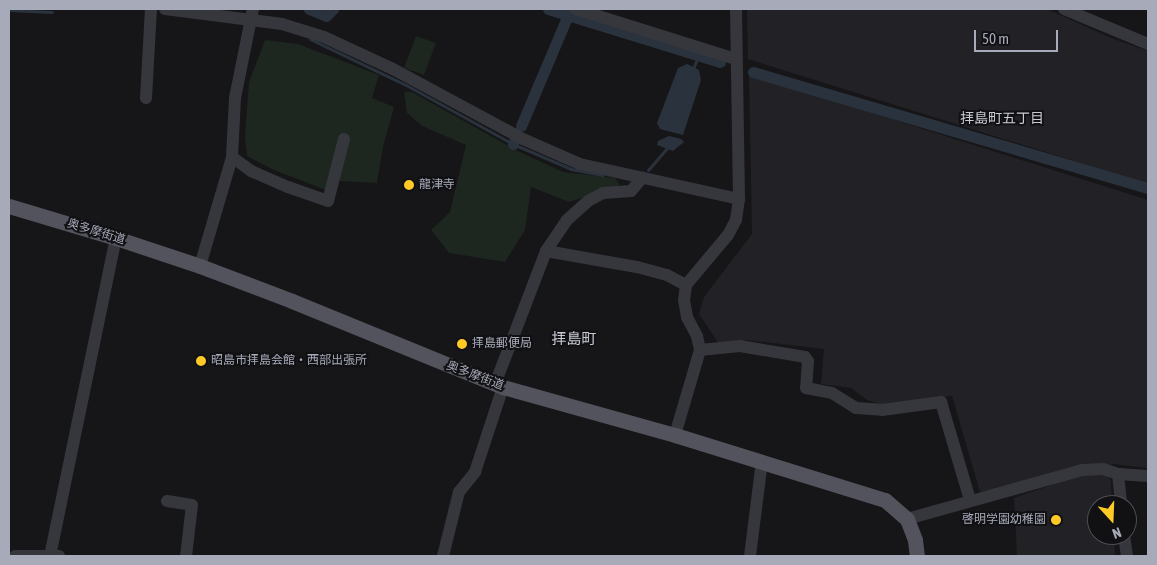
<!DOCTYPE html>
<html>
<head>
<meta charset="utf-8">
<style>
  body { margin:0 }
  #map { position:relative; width:1157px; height:565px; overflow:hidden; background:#161518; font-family:"Asap Condensed","Noto Sans JP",sans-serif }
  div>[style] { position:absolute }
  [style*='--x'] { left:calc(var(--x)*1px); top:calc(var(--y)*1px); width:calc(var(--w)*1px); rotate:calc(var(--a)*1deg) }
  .built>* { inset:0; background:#222125 }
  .green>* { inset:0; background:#1d261f }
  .water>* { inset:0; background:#2a333d }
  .stream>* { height:3px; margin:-1.5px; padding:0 1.5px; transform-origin:1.5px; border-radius:1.5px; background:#2a333d }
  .canal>* { height:11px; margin:-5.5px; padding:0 5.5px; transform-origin:5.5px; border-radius:5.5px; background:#2a333d }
  .minor>* { height:12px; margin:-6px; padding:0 6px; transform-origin:6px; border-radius:6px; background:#36373d }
  .major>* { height:15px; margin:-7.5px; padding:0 7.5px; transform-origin:7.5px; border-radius:7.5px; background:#52535c }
  .dots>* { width:14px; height:14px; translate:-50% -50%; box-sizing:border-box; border:2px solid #111013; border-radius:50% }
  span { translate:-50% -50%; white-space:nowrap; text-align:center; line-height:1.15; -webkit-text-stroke:4px #111013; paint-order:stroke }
  .poi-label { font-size:12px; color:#a6aab9 }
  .left { translate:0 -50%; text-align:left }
  .right { translate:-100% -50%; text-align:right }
  .street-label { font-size:12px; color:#a6aab9 }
  .neighbourhood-label { font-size:14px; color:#c8cad5 }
  .quarter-label { font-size:15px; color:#c8cad5 }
  .frame { position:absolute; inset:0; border:10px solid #a6aab9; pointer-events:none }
  .north { position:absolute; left:1087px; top:495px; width:50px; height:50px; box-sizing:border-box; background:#111013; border:1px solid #4d4e55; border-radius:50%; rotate:160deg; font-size:14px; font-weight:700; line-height:20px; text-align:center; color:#a6aab9 }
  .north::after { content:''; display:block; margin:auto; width:18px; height:22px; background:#ffca26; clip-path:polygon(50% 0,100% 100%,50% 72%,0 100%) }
  .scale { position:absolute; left:974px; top:30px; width:84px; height:22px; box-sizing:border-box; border:2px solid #a6aab9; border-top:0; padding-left:6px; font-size:15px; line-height:18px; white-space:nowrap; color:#a6aab9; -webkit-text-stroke:4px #111013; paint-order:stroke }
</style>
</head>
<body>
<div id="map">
  <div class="built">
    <i style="clip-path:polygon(747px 9px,1047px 9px,1109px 37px,1148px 51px,1148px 184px,748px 59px)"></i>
    <i style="clip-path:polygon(749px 74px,1148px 200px,1148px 468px,1114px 464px,980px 492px,952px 396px,884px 405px,867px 400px,851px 388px,821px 384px,824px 349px,747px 340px,719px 344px,699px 314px,704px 297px,752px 234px)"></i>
    <i style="clip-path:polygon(1080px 475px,1106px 475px,1111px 480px,1112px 505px,1097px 505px,1097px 535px,1114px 535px,1115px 556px,1017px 556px,1014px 498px)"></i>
  </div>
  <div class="green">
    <i style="clip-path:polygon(416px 36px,436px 43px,424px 75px,404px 68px)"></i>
    <i style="clip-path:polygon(265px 40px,298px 44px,379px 75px,372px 98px,394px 107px,383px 147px,377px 183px,339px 181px,331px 192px,274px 170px,247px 156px,245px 136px,249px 82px)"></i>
    <i style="clip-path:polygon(404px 92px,412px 92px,516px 150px,563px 172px,615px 178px,620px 185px,569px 202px,531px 187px,525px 230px,505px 262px,449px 253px,431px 230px,450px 212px,466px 145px,422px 126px,407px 113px)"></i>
  </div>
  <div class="water">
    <i style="clip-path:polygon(687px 64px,699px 70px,701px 80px,683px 135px,660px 129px,657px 123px,678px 68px)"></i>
    <i style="clip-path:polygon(669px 136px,681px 139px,684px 142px,673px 151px,657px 145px,658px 141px)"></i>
  </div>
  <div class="stream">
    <i style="--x:9;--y:10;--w:43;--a:2.7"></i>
    <i style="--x:310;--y:39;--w:106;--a:25.6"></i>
    <i style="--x:406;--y:85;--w:122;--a:28.9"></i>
    <i style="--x:513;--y:144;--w:63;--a:23.3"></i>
    <i style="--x:571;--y:169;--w:32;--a:11"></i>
    <i style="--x:693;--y:69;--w:14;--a:-69"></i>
    <i style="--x:648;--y:170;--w:32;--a:-49"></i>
  </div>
  <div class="canal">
    <i style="--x:309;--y:9;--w:18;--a:22"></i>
    <i style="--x:326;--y:16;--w:10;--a:-45"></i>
    <i style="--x:548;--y:9;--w:180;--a:17.1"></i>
    <i style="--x:753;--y:72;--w:412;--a:16.4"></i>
    <i style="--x:521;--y:126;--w:121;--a:-67.1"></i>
    <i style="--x:513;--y:144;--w:1;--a:-90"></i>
  </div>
  <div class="minor">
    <i style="--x:165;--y:9;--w:118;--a:7.3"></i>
    <i style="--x:282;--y:24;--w:44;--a:17.2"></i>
    <i style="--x:324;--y:37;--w:76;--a:24.9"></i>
    <i style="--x:393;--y:69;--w:148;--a:28.3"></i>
    <i style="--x:523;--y:139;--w:62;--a:23.7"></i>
    <i style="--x:580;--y:164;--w:163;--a:12.4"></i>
    <i style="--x:576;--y:9;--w:168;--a:17.4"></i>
    <i style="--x:1064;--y:9;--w:91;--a:22.6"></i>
    <i style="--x:146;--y:98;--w:89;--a:-86.8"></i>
    <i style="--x:232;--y:157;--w:24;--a:36"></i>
    <i style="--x:251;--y:171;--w:40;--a:23.4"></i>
    <i style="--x:288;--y:187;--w:42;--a:19.3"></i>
    <i style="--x:328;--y:201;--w:64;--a:-75.5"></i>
    <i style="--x:546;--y:251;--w:92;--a:10"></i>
    <i style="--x:637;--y:267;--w:31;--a:15"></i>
    <i style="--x:667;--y:275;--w:21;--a:28"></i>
    <i style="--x:200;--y:266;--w:114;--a:-73.6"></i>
    <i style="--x:232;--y:157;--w:59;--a:-87.1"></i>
    <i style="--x:235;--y:98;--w:91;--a:-78.6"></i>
    <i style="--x:700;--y:350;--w:40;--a:-5.7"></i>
    <i style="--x:740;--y:346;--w:66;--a:9.6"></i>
    <i style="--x:805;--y:357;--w:5;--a:53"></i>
    <i style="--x:808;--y:361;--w:27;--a:94"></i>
    <i style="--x:806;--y:388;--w:26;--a:11"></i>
    <i style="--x:832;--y:393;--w:28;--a:32"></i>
    <i style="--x:856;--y:408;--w:26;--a:4"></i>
    <i style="--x:882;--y:410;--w:60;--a:-7.7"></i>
    <i style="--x:941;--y:402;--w:102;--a:73.5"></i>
    <i style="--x:495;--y:384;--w:142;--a:-69"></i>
    <i style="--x:546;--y:251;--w:37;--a:-56"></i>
    <i style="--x:567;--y:220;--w:28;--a:-42"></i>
    <i style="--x:588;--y:201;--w:17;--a:-28"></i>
    <i style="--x:603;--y:193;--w:28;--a:-4"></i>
    <i style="--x:631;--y:191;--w:18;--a:-49"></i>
    <i style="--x:675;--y:435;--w:89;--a:-73.6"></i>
    <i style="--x:700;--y:350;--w:14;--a:-102"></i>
    <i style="--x:697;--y:336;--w:21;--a:-118"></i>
    <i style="--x:687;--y:317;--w:17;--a:-100"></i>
    <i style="--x:684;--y:300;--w:15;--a:-82"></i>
    <i style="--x:686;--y:285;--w:65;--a:-50"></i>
    <i style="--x:728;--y:235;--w:17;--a:-62"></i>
    <i style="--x:736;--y:220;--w:21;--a:-82"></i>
    <i style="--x:739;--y:199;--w:190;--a:-90.9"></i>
    <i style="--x:1118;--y:474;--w:31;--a:84"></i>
    <i style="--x:167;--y:501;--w:25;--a:9"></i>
    <i style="--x:192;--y:505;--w:51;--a:96.7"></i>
    <i style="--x:907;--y:519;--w:182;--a:-15.6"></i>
    <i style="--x:1082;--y:470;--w:21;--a:-3"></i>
    <i style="--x:1103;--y:469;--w:16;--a:18"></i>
    <i style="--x:1118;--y:474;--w:30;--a:4"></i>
    <i style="--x:1124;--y:535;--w:21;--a:82"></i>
    <i style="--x:15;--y:556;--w:44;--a:0"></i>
    <i style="--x:50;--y:556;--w:325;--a:-78.3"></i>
    <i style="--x:443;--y:556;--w:66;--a:-76"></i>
    <i style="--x:459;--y:492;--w:26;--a:-51"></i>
    <i style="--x:475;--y:472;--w:89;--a:-71.8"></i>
    <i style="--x:750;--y:556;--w:96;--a:-82.8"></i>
  </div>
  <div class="major">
    <i style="--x:9;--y:206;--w:112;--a:16.7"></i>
    <i style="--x:116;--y:238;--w:89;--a:18.4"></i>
    <i style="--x:200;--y:266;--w:98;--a:20.8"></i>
    <i style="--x:292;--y:301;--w:228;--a:22.2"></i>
    <i style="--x:503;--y:387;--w:179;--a:15.6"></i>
    <i style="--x:675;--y:435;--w:220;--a:17.2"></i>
    <i style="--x:885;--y:500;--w:29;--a:41"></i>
    <i style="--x:907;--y:519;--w:22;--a:69"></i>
    <i style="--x:915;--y:540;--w:16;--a:83"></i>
  </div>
  <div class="dots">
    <i style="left:409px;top:185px;background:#ffca26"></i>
    <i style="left:462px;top:344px;background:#ffca26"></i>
    <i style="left:201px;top:361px;background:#ffca26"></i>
    <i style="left:1056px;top:520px;background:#ffca26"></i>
  </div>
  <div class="poi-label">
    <span class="left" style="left:419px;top:185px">龍津寺</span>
    <span class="left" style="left:472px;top:344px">拝島郵便局</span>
    <span class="left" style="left:211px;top:361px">昭島市拝島会館・西部出張所</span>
    <span class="right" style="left:1046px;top:520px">啓明学園幼稚園</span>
  </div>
  <div class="street-label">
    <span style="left:96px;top:232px;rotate:17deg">奥多摩街道</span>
    <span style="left:475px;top:376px;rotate:21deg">奥多摩街道</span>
  </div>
  <div class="neighbourhood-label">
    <span style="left:1002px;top:118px">拝島町五丁目</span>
  </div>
  <div class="quarter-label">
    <span style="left:574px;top:339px">拝島町</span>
  </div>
  <div class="frame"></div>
  <div class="north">N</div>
  <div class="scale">50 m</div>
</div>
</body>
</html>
